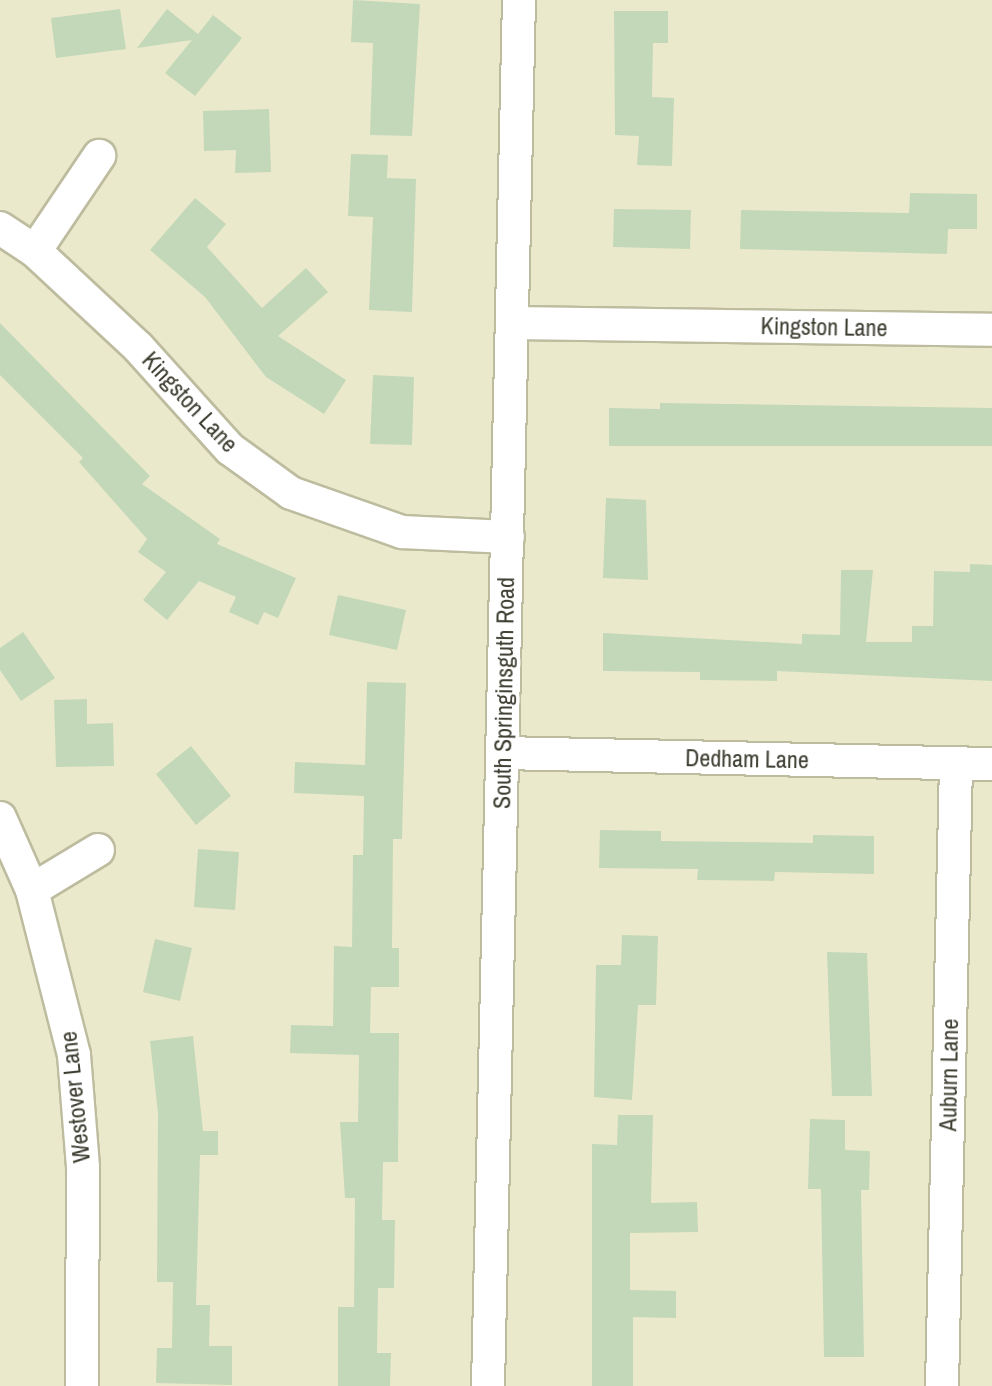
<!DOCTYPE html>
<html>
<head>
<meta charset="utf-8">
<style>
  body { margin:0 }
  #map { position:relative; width:992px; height:1386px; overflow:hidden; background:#ebe9cc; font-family:"Archivo Narrow",sans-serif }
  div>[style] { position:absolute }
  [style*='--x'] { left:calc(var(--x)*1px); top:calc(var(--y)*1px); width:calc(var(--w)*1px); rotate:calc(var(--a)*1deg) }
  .building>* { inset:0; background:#c3d8b8 }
  .roads { filter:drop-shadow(2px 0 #bebc9f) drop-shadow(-2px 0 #bebc9f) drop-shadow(0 2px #bebc9f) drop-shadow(0 -2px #bebc9f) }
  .minor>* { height:32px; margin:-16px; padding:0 16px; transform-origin:16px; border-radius:16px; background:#fff }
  span { translate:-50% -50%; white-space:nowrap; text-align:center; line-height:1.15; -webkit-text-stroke:7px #fff; paint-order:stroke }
  .street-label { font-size:24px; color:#3e3e32 }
</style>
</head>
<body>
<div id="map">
  <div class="building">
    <i style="clip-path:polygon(353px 0,420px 4px,412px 136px,370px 135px,373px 43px,351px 42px)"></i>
    <i style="clip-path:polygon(120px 9px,126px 49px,56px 58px,51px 18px)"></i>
    <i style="clip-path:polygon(167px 9px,198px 34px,213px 15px,242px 38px,195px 96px,165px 73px,192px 40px,137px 48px)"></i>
    <i style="clip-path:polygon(614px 11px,668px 11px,668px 43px,653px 43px,652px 97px,674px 98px,672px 166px,637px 165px,639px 136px,615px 135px)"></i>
    <i style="clip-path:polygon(269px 109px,271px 172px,235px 173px,236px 150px,204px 151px,203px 111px)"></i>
    <i style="clip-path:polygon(351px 154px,388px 155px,387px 178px,416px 179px,412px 312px,369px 310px,373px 217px,348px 216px)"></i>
    <i style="clip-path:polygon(910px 193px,977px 194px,977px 229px,948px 229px,947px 254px,740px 249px,741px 210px,909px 213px)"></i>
    <i style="clip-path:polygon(195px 198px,226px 224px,207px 247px,262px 308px,306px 268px,328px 292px,278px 336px,346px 380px,324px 414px,266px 377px,205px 297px,150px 250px)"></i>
    <i style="clip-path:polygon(614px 209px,691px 210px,690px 249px,613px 247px)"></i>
    <i style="clip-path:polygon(0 323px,150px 476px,142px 484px,220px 539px,217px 544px,296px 578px,278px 618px,264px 612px,258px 625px,229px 612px,236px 597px,199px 581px,167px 620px,143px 600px,166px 572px,138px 552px,147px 539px,79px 462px,83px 458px,0 375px)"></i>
    <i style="clip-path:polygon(373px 375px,414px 377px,412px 445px,370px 444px)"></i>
    <i style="clip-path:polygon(660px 403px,992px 408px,992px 446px,609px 446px,609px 408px,660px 409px)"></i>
    <i style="clip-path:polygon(606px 498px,646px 500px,648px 580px,603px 578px)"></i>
    <i style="clip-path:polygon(970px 564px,992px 565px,992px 681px,777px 671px,777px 681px,700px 680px,700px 672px,603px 671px,603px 633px,802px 644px,802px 634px,840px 635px,841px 570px,873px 570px,866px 642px,912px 642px,912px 626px,933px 626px,934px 571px,970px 572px)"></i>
    <i style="clip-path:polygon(338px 595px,406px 610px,397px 650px,329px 635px)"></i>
    <i style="clip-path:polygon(23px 632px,55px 678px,21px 701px,0 670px,0 648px)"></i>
    <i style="clip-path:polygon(367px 682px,406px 683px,402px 839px,393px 839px,392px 948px,399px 948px,399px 987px,371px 987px,370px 1033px,399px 1033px,398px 1162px,383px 1162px,382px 1220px,395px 1220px,394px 1288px,378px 1288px,377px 1353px,391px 1353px,390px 1386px,338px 1386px,338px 1307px,354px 1307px,355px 1198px,345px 1198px,340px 1122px,358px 1122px,359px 1055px,290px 1053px,291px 1025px,333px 1026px,334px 946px,352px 947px,353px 855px,363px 855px,364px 796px,294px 793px,295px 762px,365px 765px)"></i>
    <i style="clip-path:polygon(87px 699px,87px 724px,113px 723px,114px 766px,56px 767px,54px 700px)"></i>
    <i style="clip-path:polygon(191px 746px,231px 796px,196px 825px,156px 774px)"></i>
    <i style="clip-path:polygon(600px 830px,661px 831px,661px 841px,813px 843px,813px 835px,874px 836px,874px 874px,775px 872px,774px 881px,697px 880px,698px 869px,599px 868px)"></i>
    <i style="clip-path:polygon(198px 849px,239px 852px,235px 910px,194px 907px)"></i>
    <i style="clip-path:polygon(622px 935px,658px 936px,656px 1005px,638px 1005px,632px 1100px,594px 1097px,596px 965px,621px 965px)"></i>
    <i style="clip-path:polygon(155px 939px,192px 948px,180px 1001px,143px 992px)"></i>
    <i style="clip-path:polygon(827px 952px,867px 953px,872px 1096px,832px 1096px)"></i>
    <i style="clip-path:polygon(193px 1036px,203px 1131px,218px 1131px,218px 1155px,200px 1155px,196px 1305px,210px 1305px,209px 1346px,232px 1346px,232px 1385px,156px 1383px,157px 1348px,172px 1348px,173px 1282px,157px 1282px,158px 1113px,150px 1041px)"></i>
    <i style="clip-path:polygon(618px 1115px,653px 1115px,651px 1203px,697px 1202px,698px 1232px,630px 1233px,630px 1290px,676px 1291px,676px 1318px,633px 1317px,633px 1386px,592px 1386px,592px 1144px,617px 1145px)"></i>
    <i style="clip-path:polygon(810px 1119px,845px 1120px,845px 1150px,870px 1151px,869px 1190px,861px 1190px,864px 1357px,824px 1357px,821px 1189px,808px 1189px)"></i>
  </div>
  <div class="roads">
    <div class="minor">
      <i style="--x:0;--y:228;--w:42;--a:33.3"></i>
      <i style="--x:35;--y:251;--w:115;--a:-56"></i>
      <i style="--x:35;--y:251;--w:141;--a:43"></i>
      <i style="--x:138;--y:347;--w:137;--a:48"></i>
      <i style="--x:230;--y:449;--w:75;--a:35.8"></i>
      <i style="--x:291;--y:493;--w:118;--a:19.4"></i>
      <i style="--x:402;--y:532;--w:106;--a:2.7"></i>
      <i style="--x:512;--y:323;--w:480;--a:0.8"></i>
      <i style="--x:503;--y:753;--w:489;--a:1.3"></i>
      <i style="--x:0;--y:818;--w:79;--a:66"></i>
      <i style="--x:32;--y:890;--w:170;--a:75.7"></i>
      <i style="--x:74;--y:1055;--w:113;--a:85.4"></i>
      <i style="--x:83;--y:1168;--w:218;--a:90.3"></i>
      <i style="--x:32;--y:890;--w:77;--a:-31.2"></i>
      <i style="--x:488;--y:1386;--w:1386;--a:-88.72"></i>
      <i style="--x:942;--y:1386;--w:622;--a:-88.71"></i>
    </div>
  </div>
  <div class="street-label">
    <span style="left:824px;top:327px;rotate:1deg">Kingston Lane</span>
    <span style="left:190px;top:402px;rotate:47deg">Kingston Lane</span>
    <span style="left:504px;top:693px;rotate:-89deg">South Springinsguth Road</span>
    <span style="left:747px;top:759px;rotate:1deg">Dedham Lane</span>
    <span style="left:949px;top:1075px;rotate:-89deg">Auburn Lane</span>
    <span style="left:75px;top:1097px;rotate:-96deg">Westover Lane</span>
  </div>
</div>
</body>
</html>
